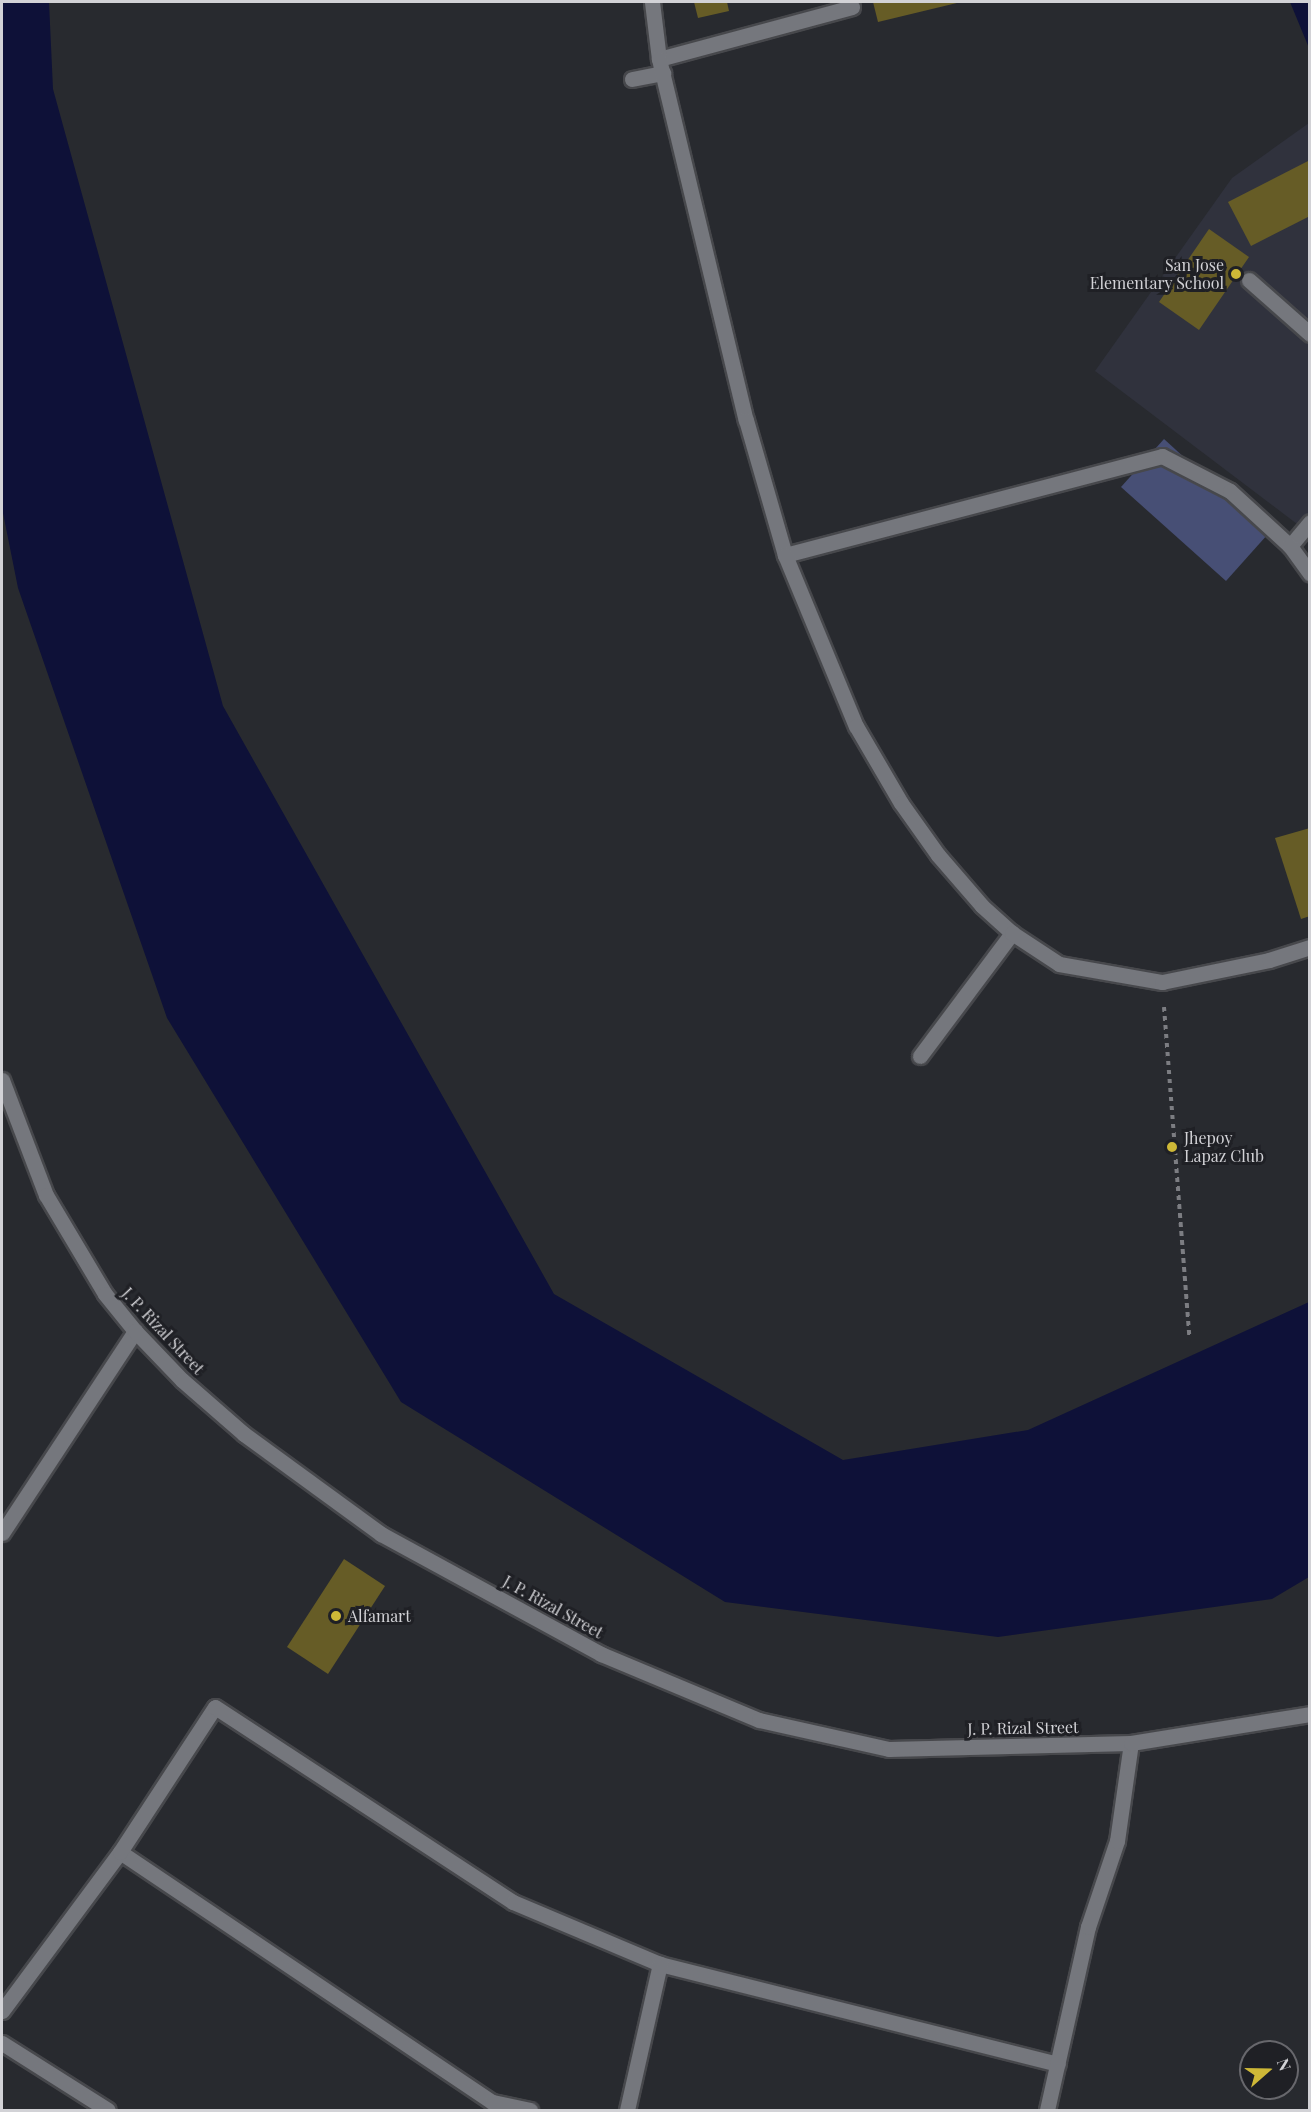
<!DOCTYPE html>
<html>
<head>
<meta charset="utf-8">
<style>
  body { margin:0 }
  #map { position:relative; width:1311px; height:2112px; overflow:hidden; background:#282a2f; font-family:"Playfair Display",serif }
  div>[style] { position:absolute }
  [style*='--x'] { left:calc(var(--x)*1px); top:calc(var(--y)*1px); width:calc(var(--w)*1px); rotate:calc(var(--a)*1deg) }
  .built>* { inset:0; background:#30323d }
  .green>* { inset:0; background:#474f75 }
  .water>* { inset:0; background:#0e1138 }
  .building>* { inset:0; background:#665c26 }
  .path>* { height:4px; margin-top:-2px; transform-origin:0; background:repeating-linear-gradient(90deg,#7c7d82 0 4.5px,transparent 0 9px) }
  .roads { filter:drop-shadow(2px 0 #47484c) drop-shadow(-2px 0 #47484c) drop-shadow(0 2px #47484c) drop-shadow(0 -2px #47484c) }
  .lane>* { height:15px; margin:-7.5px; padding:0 7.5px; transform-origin:7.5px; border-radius:7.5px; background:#75777d }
  .street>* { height:15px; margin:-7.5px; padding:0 7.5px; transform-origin:7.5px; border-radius:7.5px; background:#75777d }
  .secondary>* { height:15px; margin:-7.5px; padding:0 7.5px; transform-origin:7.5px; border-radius:7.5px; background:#75777d }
  .dots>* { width:16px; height:16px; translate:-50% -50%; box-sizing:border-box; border:3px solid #1f2025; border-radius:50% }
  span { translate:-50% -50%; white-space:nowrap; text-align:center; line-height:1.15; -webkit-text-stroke:6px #1f2025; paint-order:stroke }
  .poi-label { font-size:16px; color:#d2d2d6 }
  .right { translate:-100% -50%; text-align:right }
  .left { translate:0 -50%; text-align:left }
  .street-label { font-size:16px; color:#d2d2d6 }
  .frame { position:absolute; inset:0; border:3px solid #d2d2d6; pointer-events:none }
  .north { position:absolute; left:1239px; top:2040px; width:60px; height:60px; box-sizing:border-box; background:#1f2025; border:2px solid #67676c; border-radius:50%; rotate:70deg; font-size:16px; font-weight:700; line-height:24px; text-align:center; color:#d2d2d6 }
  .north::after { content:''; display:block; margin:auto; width:21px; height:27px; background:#ceb837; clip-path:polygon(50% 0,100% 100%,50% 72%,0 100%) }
</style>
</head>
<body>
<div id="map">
  <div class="built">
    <i style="clip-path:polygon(1309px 123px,1309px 533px,1095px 371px,1232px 178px)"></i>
  </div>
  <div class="green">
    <i style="clip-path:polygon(1164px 439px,1268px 534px,1226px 581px,1121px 487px)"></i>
  </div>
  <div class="water">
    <i style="clip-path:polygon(2px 2px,49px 2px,53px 89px,223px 706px,554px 1294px,843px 1460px,1028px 1430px,1309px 1302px,1309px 1577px,1272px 1599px,998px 1637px,725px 1602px,401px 1402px,167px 1018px,18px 588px,2px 508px)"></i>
    <i style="clip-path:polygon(1290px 2px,1309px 2px,1309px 48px)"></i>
  </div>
  <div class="building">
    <i style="clip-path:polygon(694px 2px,727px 2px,729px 11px,698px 18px)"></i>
    <i style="clip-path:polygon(873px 2px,961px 2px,878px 22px)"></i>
    <i style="clip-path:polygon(1310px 160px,1310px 216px,1251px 246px,1228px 202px)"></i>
    <i style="clip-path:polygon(1209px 229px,1249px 257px,1199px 330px,1159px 302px)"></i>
    <i style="clip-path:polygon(1310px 828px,1310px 916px,1301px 919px,1275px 838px)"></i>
    <i style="clip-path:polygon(344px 1559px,385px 1586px,328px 1674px,287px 1647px)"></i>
  </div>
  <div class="path">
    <i style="--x:1164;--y:1007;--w:329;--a:85.6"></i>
  </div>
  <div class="roads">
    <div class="lane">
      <i style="--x:659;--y:59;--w:200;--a:-15.1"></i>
      <i style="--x:632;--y:79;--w:32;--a:-11"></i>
      <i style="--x:1249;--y:280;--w:81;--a:41.5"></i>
      <i style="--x:1290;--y:546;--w:31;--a:-50"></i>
      <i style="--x:785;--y:555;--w:390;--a:-14.7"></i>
      <i style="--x:1162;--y:456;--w:76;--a:27.2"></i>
      <i style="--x:1230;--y:491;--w:81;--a:42.5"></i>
      <i style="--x:1290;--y:546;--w:34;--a:54"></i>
    </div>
    <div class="street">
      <i style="--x:920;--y:1056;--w:154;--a:-53.2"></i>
      <i style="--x:2;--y:1533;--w:242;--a:-56.6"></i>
      <i style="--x:120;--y:1852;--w:448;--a:33.9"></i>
      <i style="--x:492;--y:2102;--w:39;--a:12"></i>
      <i style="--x:2;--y:2011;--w:198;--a:-53.4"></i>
      <i style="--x:120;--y:1852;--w:173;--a:-56.8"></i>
      <i style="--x:215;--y:1707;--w:356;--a:33.2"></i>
      <i style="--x:513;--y:1902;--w:160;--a:22.9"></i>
      <i style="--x:660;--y:1964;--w:410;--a:14.1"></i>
      <i style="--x:2;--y:2043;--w:125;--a:32.3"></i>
      <i style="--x:627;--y:2110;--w:150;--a:-77.3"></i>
      <i style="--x:1047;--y:2110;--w:188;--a:-77.4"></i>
      <i style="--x:1088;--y:1927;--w:91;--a:-71.4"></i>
      <i style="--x:1117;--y:1841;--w:99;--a:-81.9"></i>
    </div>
    <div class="secondary">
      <i style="--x:652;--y:2;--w:57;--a:83"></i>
      <i style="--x:659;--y:59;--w:371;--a:76.5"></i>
      <i style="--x:746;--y:420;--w:141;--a:73.9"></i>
      <i style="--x:785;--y:555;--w:185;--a:67.5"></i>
      <i style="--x:856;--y:726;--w:89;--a:59.7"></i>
      <i style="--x:901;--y:803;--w:64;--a:54.6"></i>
      <i style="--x:938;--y:855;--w:67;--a:49.2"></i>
      <i style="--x:982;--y:906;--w:40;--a:42"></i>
      <i style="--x:1012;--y:933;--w:56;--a:33.4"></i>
      <i style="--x:1059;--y:964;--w:105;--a:9.9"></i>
      <i style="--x:1162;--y:982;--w:109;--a:-11.6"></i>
      <i style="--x:1269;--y:960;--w:43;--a:-17.6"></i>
      <i style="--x:2;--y:1080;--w:123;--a:69.1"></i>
      <i style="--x:46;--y:1195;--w:115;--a:59.2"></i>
      <i style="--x:105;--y:1294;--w:48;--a:51"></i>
      <i style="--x:135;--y:1331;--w:68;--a:46.2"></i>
      <i style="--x:182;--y:1380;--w:82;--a:41.1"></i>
      <i style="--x:244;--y:1434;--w:170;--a:36.1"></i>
      <i style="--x:381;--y:1534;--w:251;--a:28.6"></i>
      <i style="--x:601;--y:1654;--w:171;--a:22.7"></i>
      <i style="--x:759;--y:1720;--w:133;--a:12.6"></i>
      <i style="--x:889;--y:1749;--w:242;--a:-1.4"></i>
      <i style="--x:1131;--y:1743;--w:181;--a:-9.2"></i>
    </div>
  </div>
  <div class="dots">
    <i style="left:1236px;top:274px;background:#ceb837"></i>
    <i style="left:1172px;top:1147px;background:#ceb837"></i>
    <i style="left:336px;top:1616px;background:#ceb837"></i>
  </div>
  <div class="poi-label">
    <span class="right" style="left:1224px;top:274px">San Jose<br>Elementary School</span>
    <span class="left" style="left:1184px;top:1147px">Jhepoy<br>Lapaz Club</span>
    <span class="left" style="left:348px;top:1616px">Alfamart</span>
  </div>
  <div class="street-label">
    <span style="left:163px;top:1331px;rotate:47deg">J. P. Rizal Street</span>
    <span style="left:553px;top:1607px;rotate:29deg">J. P. Rizal Street</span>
    <span style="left:1023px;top:1728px;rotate:-1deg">J. P. Rizal Street</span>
  </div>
  <div class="frame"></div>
  <div class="north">N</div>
</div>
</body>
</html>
